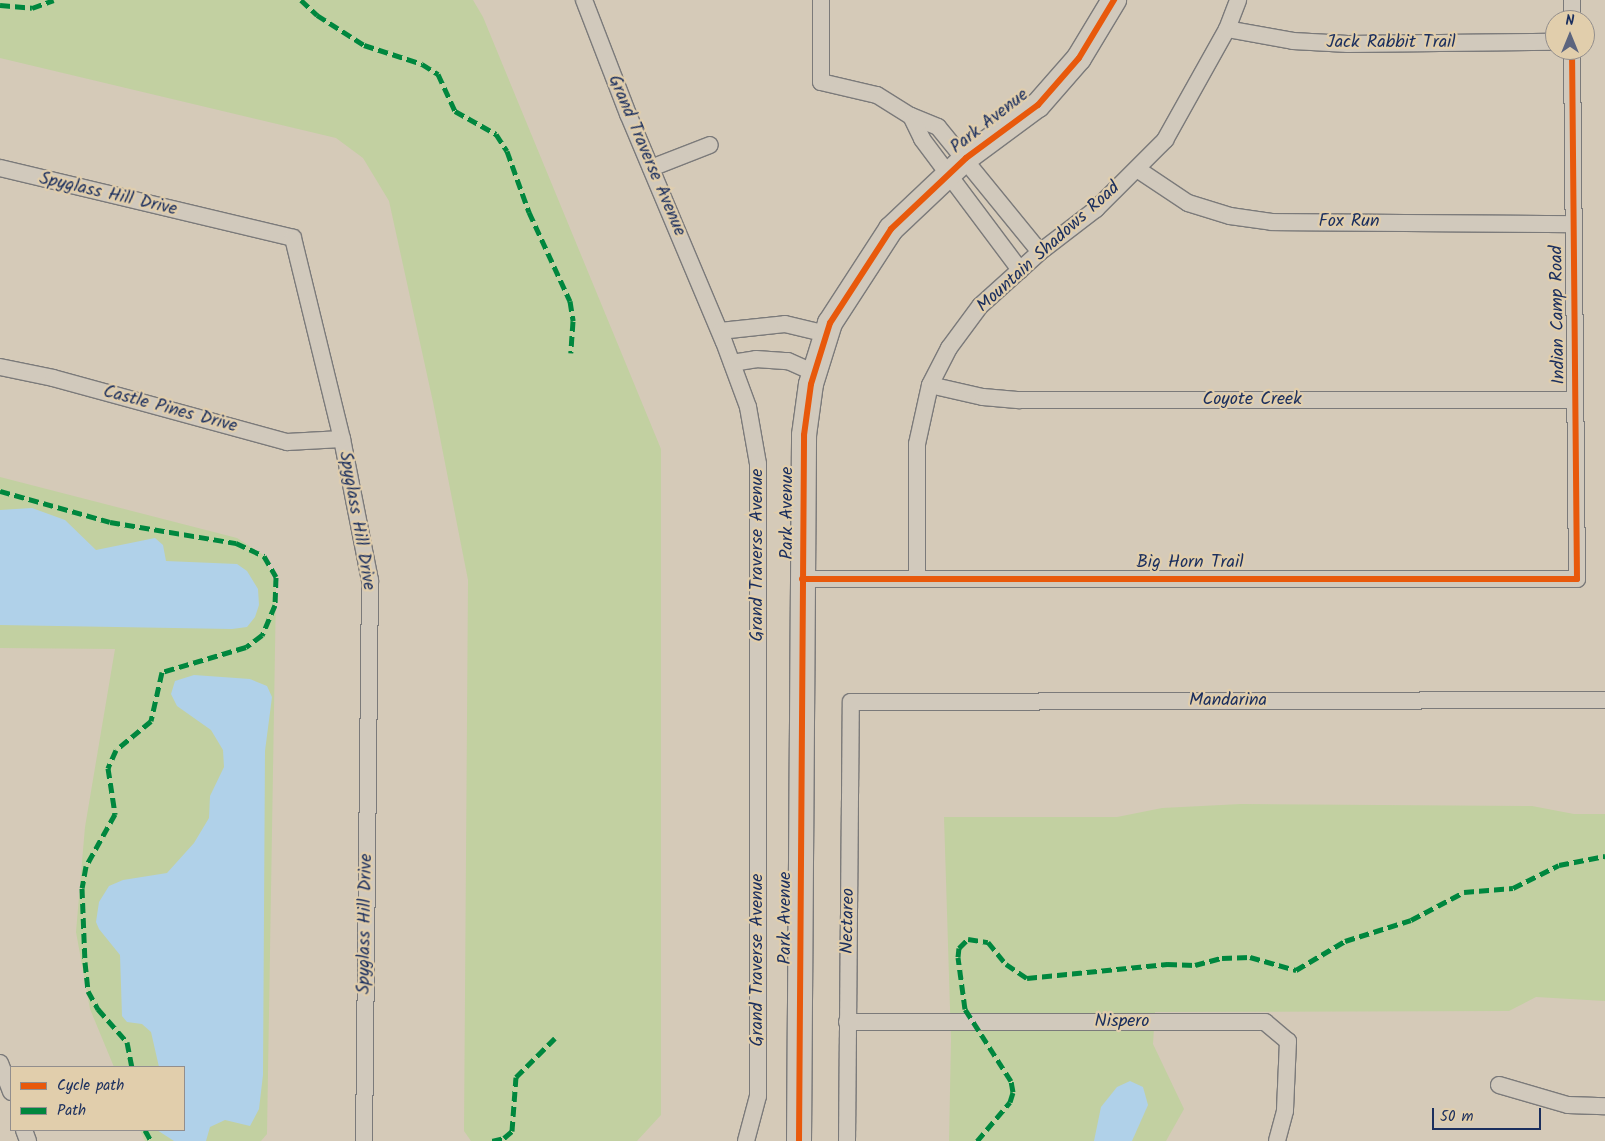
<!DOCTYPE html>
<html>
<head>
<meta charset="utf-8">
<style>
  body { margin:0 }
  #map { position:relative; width:1605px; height:1141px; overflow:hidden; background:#d5cab8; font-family:Kalam,sans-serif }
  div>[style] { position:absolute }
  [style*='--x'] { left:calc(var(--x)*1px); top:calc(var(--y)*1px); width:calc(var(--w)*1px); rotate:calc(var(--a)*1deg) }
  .green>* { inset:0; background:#c2d0a1 }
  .water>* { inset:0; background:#b0d1e9 }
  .roads { filter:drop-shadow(1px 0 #7b7a7a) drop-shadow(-1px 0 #7b7a7a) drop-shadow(0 1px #7b7a7a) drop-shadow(0 -1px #7b7a7a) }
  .street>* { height:16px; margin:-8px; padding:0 8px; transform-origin:8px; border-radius:8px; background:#d1c9bc }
  .secondary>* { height:24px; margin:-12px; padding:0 12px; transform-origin:12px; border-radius:12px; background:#d1c9bc }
  .quiet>* { height:5px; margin-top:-2.5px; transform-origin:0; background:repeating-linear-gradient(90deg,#00873e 0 10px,transparent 0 15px) }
  .cycleway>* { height:6px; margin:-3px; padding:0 3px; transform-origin:3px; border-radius:3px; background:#e8590c }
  span { translate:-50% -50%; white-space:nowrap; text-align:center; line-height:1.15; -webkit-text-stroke:4.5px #e1ceac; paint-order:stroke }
  .street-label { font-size:18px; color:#1b2f5e }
  .legend { position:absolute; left:10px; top:1066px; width:175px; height:65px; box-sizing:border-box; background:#e1ceac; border:1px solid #928e8d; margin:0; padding:6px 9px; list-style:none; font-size:15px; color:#1b2f5e }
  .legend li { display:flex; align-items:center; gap:10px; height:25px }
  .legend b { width:25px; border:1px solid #928e8d }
  .north { position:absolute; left:1545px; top:10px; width:50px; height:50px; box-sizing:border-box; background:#e1ceac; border:1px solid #928e8d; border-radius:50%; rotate:0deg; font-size:14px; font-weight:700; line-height:20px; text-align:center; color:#1b2f5e }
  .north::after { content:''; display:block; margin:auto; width:18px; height:22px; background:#5c657e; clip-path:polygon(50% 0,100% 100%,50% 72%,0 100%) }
  .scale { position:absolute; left:1432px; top:1108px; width:109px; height:22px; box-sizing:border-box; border:2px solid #1b2f5e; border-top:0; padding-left:6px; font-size:15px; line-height:18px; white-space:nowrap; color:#1b2f5e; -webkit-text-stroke:4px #e1ceac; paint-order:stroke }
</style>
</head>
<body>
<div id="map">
  <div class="green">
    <i style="clip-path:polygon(0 0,473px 0,483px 17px,661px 449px,661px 1115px,637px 1141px,471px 1141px,464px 1131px,468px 580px,433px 402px,389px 201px,363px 158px,336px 138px,0 58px)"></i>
    <i style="clip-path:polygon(0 477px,237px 538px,265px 556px,276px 589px,267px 1134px,261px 1141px,145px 1141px,140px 1130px,184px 1130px,184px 1067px,114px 1067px,90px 1009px,76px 932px,85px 827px,115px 649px,0 648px)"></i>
    <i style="clip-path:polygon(1241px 804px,1532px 806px,1574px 814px,1605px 814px,1605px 1001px,1536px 997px,1509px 1011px,1155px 1012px,1153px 1044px,1184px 1109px,1166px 1141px,949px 1141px,951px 1040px,944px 817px,1117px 817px,1162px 808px)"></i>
  </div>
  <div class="water">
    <i style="clip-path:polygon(32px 508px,65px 520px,96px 550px,155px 538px,163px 545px,166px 561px,237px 564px,247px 571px,258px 589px,259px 605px,255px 617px,247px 627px,232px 629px,0 625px,0 510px)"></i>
    <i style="clip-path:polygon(194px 675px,250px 679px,267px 686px,272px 697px,265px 751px,263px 1075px,259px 1109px,250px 1126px,225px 1120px,210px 1127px,206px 1141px,174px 1141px,157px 1130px,184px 1130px,184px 1067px,159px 1067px,151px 1032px,142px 1024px,127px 1022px,122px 1016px,120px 955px,99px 929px,96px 922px,99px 902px,109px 886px,123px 880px,167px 873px,194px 843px,209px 818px,210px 796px,224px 767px,223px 750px,211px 730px,177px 706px,171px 694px,175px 681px)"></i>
    <i style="clip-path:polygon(1130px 1081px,1143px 1087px,1148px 1105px,1132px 1141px,1094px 1141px,1101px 1107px,1117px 1087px)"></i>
  </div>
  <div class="roads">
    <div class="street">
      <i style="--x:584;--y:0;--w:122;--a:68.9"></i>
      <i style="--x:628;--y:114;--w:247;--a:67.2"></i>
      <i style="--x:724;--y:342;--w:69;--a:69.7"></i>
      <i style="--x:748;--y:407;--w:58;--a:80"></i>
      <i style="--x:758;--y:464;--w:632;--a:90"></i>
      <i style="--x:758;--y:1096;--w:47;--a:104.9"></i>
      <i style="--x:821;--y:0;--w:82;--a:90"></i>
      <i style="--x:821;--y:82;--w:57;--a:13.1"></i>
      <i style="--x:877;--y:95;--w:40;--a:32"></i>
      <i style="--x:911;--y:116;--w:29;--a:22"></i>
      <i style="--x:938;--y:127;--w:161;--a:50.8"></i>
      <i style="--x:1572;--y:0;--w:20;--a:90"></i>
      <i style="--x:1227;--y:29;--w:67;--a:10.3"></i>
      <i style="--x:1293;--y:41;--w:55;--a:3.1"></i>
      <i style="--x:1348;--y:44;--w:207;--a:-0.6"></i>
      <i style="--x:911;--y:116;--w:25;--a:64"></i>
      <i style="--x:922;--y:139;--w:164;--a:53.2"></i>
      <i style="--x:0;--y:168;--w:301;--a:13.4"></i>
      <i style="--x:293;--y:238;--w:207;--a:76.3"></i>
      <i style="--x:342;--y:439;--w:144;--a:78.8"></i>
      <i style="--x:370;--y:580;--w:561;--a:90.61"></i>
      <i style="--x:651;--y:168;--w:63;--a:-21.3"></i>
      <i style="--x:1137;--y:169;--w:61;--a:33.7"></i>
      <i style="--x:1188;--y:203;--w:44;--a:17.2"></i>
      <i style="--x:1230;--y:216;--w:42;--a:8.1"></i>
      <i style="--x:1272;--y:222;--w:301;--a:0.4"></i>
      <i style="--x:720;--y:331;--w:65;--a:-6.1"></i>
      <i style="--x:785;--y:324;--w:43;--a:13.4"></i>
      <i style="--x:732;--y:363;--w:24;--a:-9"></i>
      <i style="--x:756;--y:359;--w:32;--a:4"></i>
      <i style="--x:788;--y:361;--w:30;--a:24"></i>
      <i style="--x:0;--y:367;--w:54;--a:11.7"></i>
      <i style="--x:53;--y:378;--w:243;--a:15.3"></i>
      <i style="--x:287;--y:442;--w:55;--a:-3.1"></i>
      <i style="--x:930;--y:385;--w:54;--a:12.8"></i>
      <i style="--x:983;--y:397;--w:37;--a:5"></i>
      <i style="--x:1020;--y:400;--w:555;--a:0"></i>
      <i style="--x:917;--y:577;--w:133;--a:-90"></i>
      <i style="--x:917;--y:444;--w:60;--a:-77.6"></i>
      <i style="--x:930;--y:385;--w:42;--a:-62.8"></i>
      <i style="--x:949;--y:348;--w:52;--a:-53.6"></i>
      <i style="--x:980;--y:306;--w:81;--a:-42"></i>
      <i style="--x:1040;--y:252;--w:71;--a:-37.5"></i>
      <i style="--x:1096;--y:209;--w:98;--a:-45"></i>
      <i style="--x:1165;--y:140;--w:127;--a:-60.8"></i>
      <i style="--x:1227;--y:29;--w:31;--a:-69"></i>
      <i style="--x:802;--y:579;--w:775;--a:0"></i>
      <i style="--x:1577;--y:579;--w:529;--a:-90.54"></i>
      <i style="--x:847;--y:1022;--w:418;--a:0"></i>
      <i style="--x:1265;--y:1022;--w:30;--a:40"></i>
      <i style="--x:1288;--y:1041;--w:70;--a:92.5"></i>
      <i style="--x:1285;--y:1111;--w:31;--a:105"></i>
      <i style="--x:0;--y:1063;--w:31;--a:69"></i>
      <i style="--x:1499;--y:1085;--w:72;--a:16.2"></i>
      <i style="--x:1568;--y:1105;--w:37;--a:2"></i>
      <i style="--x:24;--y:1130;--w:12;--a:70"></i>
      <i style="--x:847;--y:1141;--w:439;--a:-89.5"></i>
      <i style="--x:851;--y:702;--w:754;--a:-0.15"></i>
    </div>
    <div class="secondary">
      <i style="--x:799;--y:1141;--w:706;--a:-89.59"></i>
      <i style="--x:804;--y:435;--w:51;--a:-82.2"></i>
      <i style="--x:811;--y:384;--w:64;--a:-72.7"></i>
      <i style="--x:830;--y:323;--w:112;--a:-57"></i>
      <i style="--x:891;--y:229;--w:103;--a:-43.4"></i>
      <i style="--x:966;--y:158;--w:89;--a:-36.4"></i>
      <i style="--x:1038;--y:105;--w:62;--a:-48.9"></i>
      <i style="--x:1079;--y:58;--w:68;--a:-58.9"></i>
    </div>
  </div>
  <div class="quiet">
    <i style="--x:301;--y:0;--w:22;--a:43"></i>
    <i style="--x:317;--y:15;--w:56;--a:32.6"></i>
    <i style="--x:364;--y:45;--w:61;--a:18.1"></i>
    <i style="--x:422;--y:64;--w:19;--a:32"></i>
    <i style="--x:438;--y:74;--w:41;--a:65.3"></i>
    <i style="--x:455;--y:111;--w:47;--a:29.3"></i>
    <i style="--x:496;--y:134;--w:20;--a:57"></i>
    <i style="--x:507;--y:151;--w:65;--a:70.2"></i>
    <i style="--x:529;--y:212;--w:98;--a:65.3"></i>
    <i style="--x:570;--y:301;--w:20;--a:81"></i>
    <i style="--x:573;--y:321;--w:32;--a:94"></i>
    <i style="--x:0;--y:5;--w:32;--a:5"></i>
    <i style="--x:32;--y:8;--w:23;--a:-20"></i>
    <i style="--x:0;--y:491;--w:114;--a:15.7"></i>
    <i style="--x:110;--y:522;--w:128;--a:9.5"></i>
    <i style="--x:236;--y:543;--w:31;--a:25"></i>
    <i style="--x:264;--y:556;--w:24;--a:60"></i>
    <i style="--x:276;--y:577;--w:28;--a:92"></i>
    <i style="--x:275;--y:605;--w:33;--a:113"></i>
    <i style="--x:262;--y:635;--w:20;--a:143"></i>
    <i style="--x:246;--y:647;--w:88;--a:163.4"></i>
    <i style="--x:162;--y:672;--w:50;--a:102.7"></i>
    <i style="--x:151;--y:721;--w:45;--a:140.4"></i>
    <i style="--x:116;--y:750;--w:20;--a:114"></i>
    <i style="--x:108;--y:768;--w:47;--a:81.3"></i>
    <i style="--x:115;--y:814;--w:60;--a:119.1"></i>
    <i style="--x:86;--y:866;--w:22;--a:100"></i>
    <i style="--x:82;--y:888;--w:74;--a:87.7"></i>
    <i style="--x:85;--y:962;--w:29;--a:84"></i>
    <i style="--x:88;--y:991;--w:21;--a:61"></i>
    <i style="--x:98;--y:1009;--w:44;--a:48.7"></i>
    <i style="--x:127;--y:1042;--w:25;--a:79"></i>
    <i style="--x:145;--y:1130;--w:13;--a:61"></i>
    <i style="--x:492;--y:1141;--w:12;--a:-14"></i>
    <i style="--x:504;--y:1138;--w:11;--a:-41"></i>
    <i style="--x:512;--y:1131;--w:54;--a:-85.8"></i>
    <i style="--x:516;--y:1077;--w:55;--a:-45"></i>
    <i style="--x:977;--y:1141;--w:51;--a:-49.8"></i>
    <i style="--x:1010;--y:1102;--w:10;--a:-73"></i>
    <i style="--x:1013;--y:1092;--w:11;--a:-100"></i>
    <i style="--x:1011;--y:1081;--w:85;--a:-122.6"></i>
    <i style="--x:965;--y:1009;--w:52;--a:-97.7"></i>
    <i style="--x:958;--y:957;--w:9;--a:-84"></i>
    <i style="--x:959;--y:948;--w:13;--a:-45"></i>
    <i style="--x:968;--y:939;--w:20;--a:9"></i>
    <i style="--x:988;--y:942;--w:28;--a:51"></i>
    <i style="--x:1006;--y:964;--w:25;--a:34"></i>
    <i style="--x:1027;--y:978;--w:141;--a:-5.7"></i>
    <i style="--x:1167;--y:964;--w:28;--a:2"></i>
    <i style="--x:1195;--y:965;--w:28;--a:-15"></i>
    <i style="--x:1222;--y:958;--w:28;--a:-2"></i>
    <i style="--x:1250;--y:957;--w:48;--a:15.8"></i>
    <i style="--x:1296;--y:970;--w:57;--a:-30.6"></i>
    <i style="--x:1345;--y:941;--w:69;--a:-17.7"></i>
    <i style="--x:1411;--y:920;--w:60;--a:-27.8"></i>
    <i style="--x:1464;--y:892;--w:49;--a:-4.7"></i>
    <i style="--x:1513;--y:888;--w:51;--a:-26.6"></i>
    <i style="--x:1559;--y:865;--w:47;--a:-11.1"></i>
  </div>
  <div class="cycleway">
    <i style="--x:802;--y:579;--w:775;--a:0"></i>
    <i style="--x:1577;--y:579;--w:529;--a:-90.54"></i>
    <i style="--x:799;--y:1141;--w:706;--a:-89.59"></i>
    <i style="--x:804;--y:435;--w:51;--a:-82.2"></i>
    <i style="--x:811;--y:384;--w:64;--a:-72.7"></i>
    <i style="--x:830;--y:323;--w:112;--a:-57"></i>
    <i style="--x:891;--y:229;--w:103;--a:-43.4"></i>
    <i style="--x:966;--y:158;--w:89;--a:-36.4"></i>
    <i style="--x:1038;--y:105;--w:62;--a:-48.9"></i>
    <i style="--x:1079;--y:58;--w:68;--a:-58.9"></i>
  </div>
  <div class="street-label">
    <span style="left:1391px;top:43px">Jack Rabbit Trail</span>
    <span style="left:990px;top:122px;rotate:-38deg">Park Avenue</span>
    <span style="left:646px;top:156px;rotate:67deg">Grand Traverse Avenue</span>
    <span style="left:108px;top:195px;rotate:13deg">Spyglass Hill Drive</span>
    <span style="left:1349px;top:222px">Fox Run</span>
    <span style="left:1049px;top:248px;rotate:-42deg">Mountain Shadows Road</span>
    <span style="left:1559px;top:315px;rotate:-91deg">Indian Camp Road</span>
    <span style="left:1252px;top:400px">Coyote Creek</span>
    <span style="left:170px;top:410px;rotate:15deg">Castle Pines Drive</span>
    <span style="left:788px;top:513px;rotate:-90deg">Park Avenue</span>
    <span style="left:356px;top:521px;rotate:80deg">Spyglass Hill Drive</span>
    <span style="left:758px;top:555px;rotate:-90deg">Grand Traverse Avenue</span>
    <span style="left:1190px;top:563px">Big Horn Trail</span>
    <span style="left:1228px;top:701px">Mandarina</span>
    <span style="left:786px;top:918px;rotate:-90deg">Park Avenue</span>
    <span style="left:849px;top:921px;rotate:-89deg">Nectareo</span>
    <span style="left:366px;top:924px;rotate:-89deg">Spyglass Hill Drive</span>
    <span style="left:758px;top:960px;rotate:-90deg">Grand Traverse Avenue</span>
    <span style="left:1122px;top:1022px">Nispero</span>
  </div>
  <ul class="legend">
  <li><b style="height:6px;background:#e8590c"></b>Cycle path</li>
  <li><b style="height:6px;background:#00873e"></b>Path</li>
  </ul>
  <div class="north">N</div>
  <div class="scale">50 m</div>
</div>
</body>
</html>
